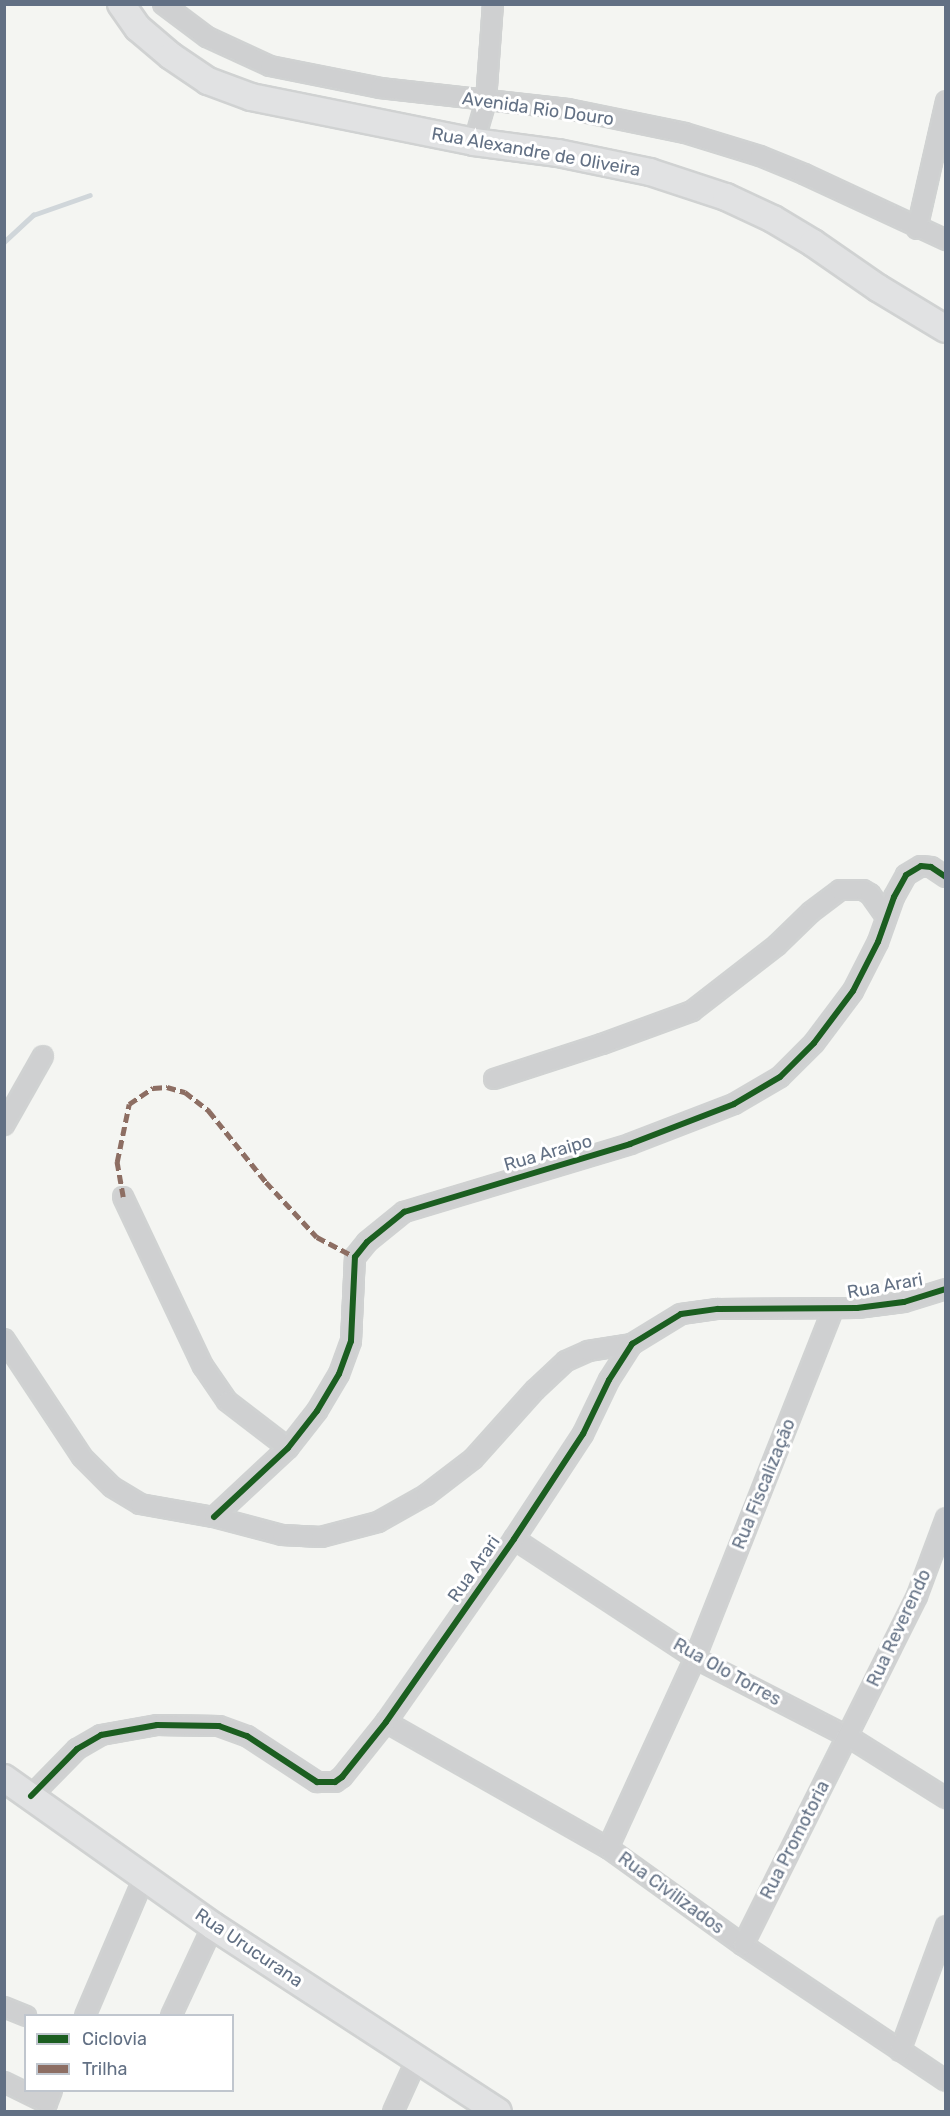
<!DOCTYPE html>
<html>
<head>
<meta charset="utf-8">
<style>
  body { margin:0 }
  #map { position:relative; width:950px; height:2116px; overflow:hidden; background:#f4f5f2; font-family:Rubik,sans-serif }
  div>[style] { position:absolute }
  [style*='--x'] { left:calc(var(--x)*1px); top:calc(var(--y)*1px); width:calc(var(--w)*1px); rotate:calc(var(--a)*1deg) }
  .stream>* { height:4.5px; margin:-2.25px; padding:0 2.25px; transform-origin:2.25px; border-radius:2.25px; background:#d0d6da }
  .roads { filter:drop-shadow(2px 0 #d0d2d2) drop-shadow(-2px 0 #d0d2d2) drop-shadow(0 2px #d0d2d2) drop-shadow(0 -2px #d0d2d2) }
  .street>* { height:18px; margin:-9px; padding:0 9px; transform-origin:9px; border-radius:9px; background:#cfd0d1 }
  .secondary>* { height:26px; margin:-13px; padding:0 13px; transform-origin:13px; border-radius:13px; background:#e1e2e3 }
  .quiet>* { height:4.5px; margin-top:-2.25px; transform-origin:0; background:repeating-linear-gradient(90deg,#8d6e63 0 9px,transparent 0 13.5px) }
  .cycleway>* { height:6px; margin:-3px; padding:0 3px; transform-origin:3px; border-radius:3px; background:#1b5e20 }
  span { translate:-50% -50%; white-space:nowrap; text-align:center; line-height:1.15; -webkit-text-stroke:6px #fff; paint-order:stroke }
  .street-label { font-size:18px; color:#627084 }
  .frame { position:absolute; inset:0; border:6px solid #627084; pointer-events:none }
  .legend { position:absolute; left:24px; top:2014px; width:210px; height:78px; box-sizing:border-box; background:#fff; border:2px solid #c0c6ce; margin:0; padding:8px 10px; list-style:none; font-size:18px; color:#627084 }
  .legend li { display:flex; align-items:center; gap:12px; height:30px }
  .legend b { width:30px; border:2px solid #c0c6ce }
</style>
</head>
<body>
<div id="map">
  <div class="stream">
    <i style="--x:4;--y:242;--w:40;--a:-43"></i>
    <i style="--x:33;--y:215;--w:60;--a:-19.3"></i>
  </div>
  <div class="roads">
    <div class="street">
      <i style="--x:163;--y:4;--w:55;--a:36.9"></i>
      <i style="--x:207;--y:37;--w:69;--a:24.7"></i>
      <i style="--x:270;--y:66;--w:112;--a:11.3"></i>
      <i style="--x:380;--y:88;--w:189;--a:6.4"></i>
      <i style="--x:568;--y:109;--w:119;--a:11.6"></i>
      <i style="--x:685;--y:133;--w:78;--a:17"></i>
      <i style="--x:760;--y:156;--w:48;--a:22.2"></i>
      <i style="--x:804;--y:174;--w:157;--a:24.9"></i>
      <i style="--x:474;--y:142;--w:43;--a:-73.7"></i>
      <i style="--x:486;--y:101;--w:97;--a:-85.9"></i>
      <i style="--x:917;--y:229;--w:131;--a:-77.2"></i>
      <i style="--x:494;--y:1079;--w:114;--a:-18"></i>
      <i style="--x:602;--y:1044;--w:96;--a:-20.1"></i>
      <i style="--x:692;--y:1011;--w:108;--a:-37.8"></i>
      <i style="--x:777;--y:945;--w:47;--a:-44.1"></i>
      <i style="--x:811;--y:912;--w:36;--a:-37"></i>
      <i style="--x:840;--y:890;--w:23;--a:0"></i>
      <i style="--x:863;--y:890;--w:8;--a:30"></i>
      <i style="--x:870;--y:894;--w:28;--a:55"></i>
      <i style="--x:4;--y:1125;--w:79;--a:-60.5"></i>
      <i style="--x:123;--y:1197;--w:187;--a:64.7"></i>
      <i style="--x:203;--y:1366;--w:42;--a:55.6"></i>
      <i style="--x:227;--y:1401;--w:77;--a:37.6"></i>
      <i style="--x:4;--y:1339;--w:141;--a:56.5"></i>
      <i style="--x:82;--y:1457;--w:42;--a:45"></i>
      <i style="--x:112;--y:1487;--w:33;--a:31"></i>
      <i style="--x:140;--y:1504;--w:75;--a:10"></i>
      <i style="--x:214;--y:1517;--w:70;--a:14.8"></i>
      <i style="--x:282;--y:1535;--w:39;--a:3"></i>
      <i style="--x:321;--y:1537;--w:59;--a:-14.7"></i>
      <i style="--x:378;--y:1522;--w:55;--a:-29.4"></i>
      <i style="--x:426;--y:1495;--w:59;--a:-37.5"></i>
      <i style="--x:473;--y:1459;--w:93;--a:-48.1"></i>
      <i style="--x:535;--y:1390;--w:42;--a:-43.1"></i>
      <i style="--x:566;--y:1361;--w:24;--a:-24"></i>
      <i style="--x:588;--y:1351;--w:45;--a:-9"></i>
      <i style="--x:214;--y:1517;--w:101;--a:-43"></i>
      <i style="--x:288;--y:1448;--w:47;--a:-51.9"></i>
      <i style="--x:317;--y:1411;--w:43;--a:-59.3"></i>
      <i style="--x:339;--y:1374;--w:35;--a:-70"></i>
      <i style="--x:351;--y:1341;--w:84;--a:-87.3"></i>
      <i style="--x:355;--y:1257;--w:19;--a:-51"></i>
      <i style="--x:367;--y:1242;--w:48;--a:-39"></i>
      <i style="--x:404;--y:1212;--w:236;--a:-16.7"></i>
      <i style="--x:630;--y:1144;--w:111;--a:-21"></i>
      <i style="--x:734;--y:1104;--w:53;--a:-30.4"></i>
      <i style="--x:780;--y:1077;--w:48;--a:-45"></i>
      <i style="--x:814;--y:1043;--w:65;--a:-53.1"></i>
      <i style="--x:853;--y:991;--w:55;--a:-63"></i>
      <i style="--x:878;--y:942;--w:48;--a:-70.4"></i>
      <i style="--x:894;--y:897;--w:25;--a:-61"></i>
      <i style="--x:906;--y:875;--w:17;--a:-31"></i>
      <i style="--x:921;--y:866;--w:10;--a:6"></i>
      <i style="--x:931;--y:867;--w:18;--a:34"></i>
      <i style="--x:514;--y:1539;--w:217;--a:33.3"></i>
      <i style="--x:695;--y:1658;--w:171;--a:27.2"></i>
      <i style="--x:847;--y:1736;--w:117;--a:32.1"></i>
      <i style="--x:386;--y:1722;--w:255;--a:29.6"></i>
      <i style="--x:608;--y:1848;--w:166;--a:35.7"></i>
      <i style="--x:743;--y:1945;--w:244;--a:33.8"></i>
      <i style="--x:31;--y:1796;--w:66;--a:-45.6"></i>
      <i style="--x:77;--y:1749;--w:28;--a:-30"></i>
      <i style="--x:101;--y:1735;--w:57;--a:-10.1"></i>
      <i style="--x:157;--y:1725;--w:62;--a:0.9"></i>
      <i style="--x:219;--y:1726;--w:30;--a:20"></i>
      <i style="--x:247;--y:1736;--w:84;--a:33.3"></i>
      <i style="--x:317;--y:1782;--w:18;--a:0"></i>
      <i style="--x:335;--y:1782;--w:9;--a:-36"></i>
      <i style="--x:342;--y:1777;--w:70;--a:-51.3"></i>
      <i style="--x:386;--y:1722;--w:223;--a:-55"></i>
      <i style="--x:514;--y:1539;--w:126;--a:-56.7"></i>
      <i style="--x:583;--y:1434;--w:60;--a:-64.3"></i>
      <i style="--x:609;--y:1380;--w:43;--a:-57.4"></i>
      <i style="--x:632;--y:1344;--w:57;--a:-31.5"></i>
      <i style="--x:681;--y:1314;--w:37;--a:-8"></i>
      <i style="--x:718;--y:1309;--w:139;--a:-0.4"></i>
      <i style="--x:857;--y:1308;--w:47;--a:-7.3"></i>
      <i style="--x:904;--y:1302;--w:44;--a:-17.2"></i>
      <i style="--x:608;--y:1848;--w:209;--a:-65.4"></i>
      <i style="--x:695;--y:1658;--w:374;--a:-68.4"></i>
      <i style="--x:743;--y:1945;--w:390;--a:-63.5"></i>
      <i style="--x:917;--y:1596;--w:83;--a:-69.6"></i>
      <i style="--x:4;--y:2007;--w:24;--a:22"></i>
      <i style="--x:85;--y:2016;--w:153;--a:-66.9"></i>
      <i style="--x:171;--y:2016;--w:99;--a:-65"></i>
      <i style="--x:900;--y:2051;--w:133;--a:-69.8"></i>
      <i style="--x:4;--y:2082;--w:48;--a:26"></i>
      <i style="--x:47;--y:2103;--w:14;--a:-69"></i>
      <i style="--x:393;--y:2112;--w:58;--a:-65.6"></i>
    </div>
    <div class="secondary">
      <i style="--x:121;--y:4;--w:29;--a:55"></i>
      <i style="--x:138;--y:28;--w:43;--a:40.3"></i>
      <i style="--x:171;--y:56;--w:45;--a:34"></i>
      <i style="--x:208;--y:81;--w:46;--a:20.4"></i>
      <i style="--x:251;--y:97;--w:227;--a:11.4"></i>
      <i style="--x:474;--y:142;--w:85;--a:7.5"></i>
      <i style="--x:558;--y:153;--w:94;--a:11.7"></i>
      <i style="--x:650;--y:172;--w:80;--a:18.2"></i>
      <i style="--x:726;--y:197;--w:52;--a:25.1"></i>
      <i style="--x:773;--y:219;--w:47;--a:31"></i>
      <i style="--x:813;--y:243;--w:79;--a:34.7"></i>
      <i style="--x:878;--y:288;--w:79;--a:31.1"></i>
      <i style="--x:4;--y:1778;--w:256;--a:35.3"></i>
      <i style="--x:213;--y:1926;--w:340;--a:33.1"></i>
    </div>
  </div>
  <div class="quiet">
    <i style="--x:123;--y:1197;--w:36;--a:-100"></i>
    <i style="--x:117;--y:1162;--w:59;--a:-78.3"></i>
    <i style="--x:129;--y:1104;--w:29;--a:-34"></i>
    <i style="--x:153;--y:1088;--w:14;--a:-4"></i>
    <i style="--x:167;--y:1087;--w:19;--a:16"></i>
    <i style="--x:185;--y:1092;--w:31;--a:38"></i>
    <i style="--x:209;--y:1111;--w:91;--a:51.2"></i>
    <i style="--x:266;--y:1182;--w:75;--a:47.2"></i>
    <i style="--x:317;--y:1237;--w:43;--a:27.8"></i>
  </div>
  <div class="cycleway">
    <i style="--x:214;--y:1517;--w:101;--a:-43"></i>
    <i style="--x:288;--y:1448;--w:47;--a:-51.9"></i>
    <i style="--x:317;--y:1411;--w:43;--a:-59.3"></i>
    <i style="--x:339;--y:1374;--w:35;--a:-70"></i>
    <i style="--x:351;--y:1341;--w:84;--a:-87.3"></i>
    <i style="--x:355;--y:1257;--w:19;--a:-51"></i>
    <i style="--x:367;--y:1242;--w:48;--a:-39"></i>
    <i style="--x:404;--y:1212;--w:236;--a:-16.7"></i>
    <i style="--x:630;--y:1144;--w:111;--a:-21"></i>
    <i style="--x:734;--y:1104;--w:53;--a:-30.4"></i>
    <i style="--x:780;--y:1077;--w:48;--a:-45"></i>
    <i style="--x:814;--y:1043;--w:65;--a:-53.1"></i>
    <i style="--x:853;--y:991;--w:55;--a:-63"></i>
    <i style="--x:878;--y:942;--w:48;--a:-70.4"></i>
    <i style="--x:894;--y:897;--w:25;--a:-61"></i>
    <i style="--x:906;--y:875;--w:17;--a:-31"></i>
    <i style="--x:921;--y:866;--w:10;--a:6"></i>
    <i style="--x:931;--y:867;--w:18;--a:34"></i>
    <i style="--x:31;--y:1796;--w:66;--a:-45.6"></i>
    <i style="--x:77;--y:1749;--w:28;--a:-30"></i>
    <i style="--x:101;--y:1735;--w:57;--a:-10.1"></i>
    <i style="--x:157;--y:1725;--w:62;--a:0.9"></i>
    <i style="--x:219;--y:1726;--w:30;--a:20"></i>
    <i style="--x:247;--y:1736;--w:84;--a:33.3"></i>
    <i style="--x:317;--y:1782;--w:18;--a:0"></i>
    <i style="--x:335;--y:1782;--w:9;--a:-36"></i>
    <i style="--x:342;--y:1777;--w:70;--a:-51.3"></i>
    <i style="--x:386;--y:1722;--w:223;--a:-55"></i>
    <i style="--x:514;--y:1539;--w:126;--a:-56.7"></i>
    <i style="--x:583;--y:1434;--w:60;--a:-64.3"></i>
    <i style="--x:609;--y:1380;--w:43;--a:-57.4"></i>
    <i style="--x:632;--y:1344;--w:57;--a:-31.5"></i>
    <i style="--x:681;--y:1314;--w:37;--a:-8"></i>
    <i style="--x:718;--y:1309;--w:139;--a:-0.4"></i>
    <i style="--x:857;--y:1308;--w:47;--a:-7.3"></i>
    <i style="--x:904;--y:1302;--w:44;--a:-17.2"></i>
  </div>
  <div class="street-label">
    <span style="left:538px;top:109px;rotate:8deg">Avenida Rio Douro</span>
    <span style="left:536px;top:152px;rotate:10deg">Rua Alexandre de Oliveira</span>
    <span style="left:548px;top:1153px;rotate:-16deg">Rua Araipo</span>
    <span style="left:885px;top:1286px;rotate:-10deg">Rua Arari</span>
    <span style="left:764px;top:1484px;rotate:-68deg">Rua Fiscalização</span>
    <span style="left:474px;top:1569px;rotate:-55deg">Rua Arari</span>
    <span style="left:899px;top:1628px;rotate:-65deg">Rua Reverendo</span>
    <span style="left:727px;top:1672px;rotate:29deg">Rua Olo Torres</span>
    <span style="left:795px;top:1840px;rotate:-63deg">Rua Promotoria</span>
    <span style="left:671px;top:1893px;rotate:36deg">Rua Civilizados</span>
    <span style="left:249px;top:1948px;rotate:34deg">Rua Urucurana</span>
  </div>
  <div class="frame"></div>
  <ul class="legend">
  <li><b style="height:8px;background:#1b5e20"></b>Ciclovia</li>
  <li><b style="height:8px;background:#8d6e63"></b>Trilha</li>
  </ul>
</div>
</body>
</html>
